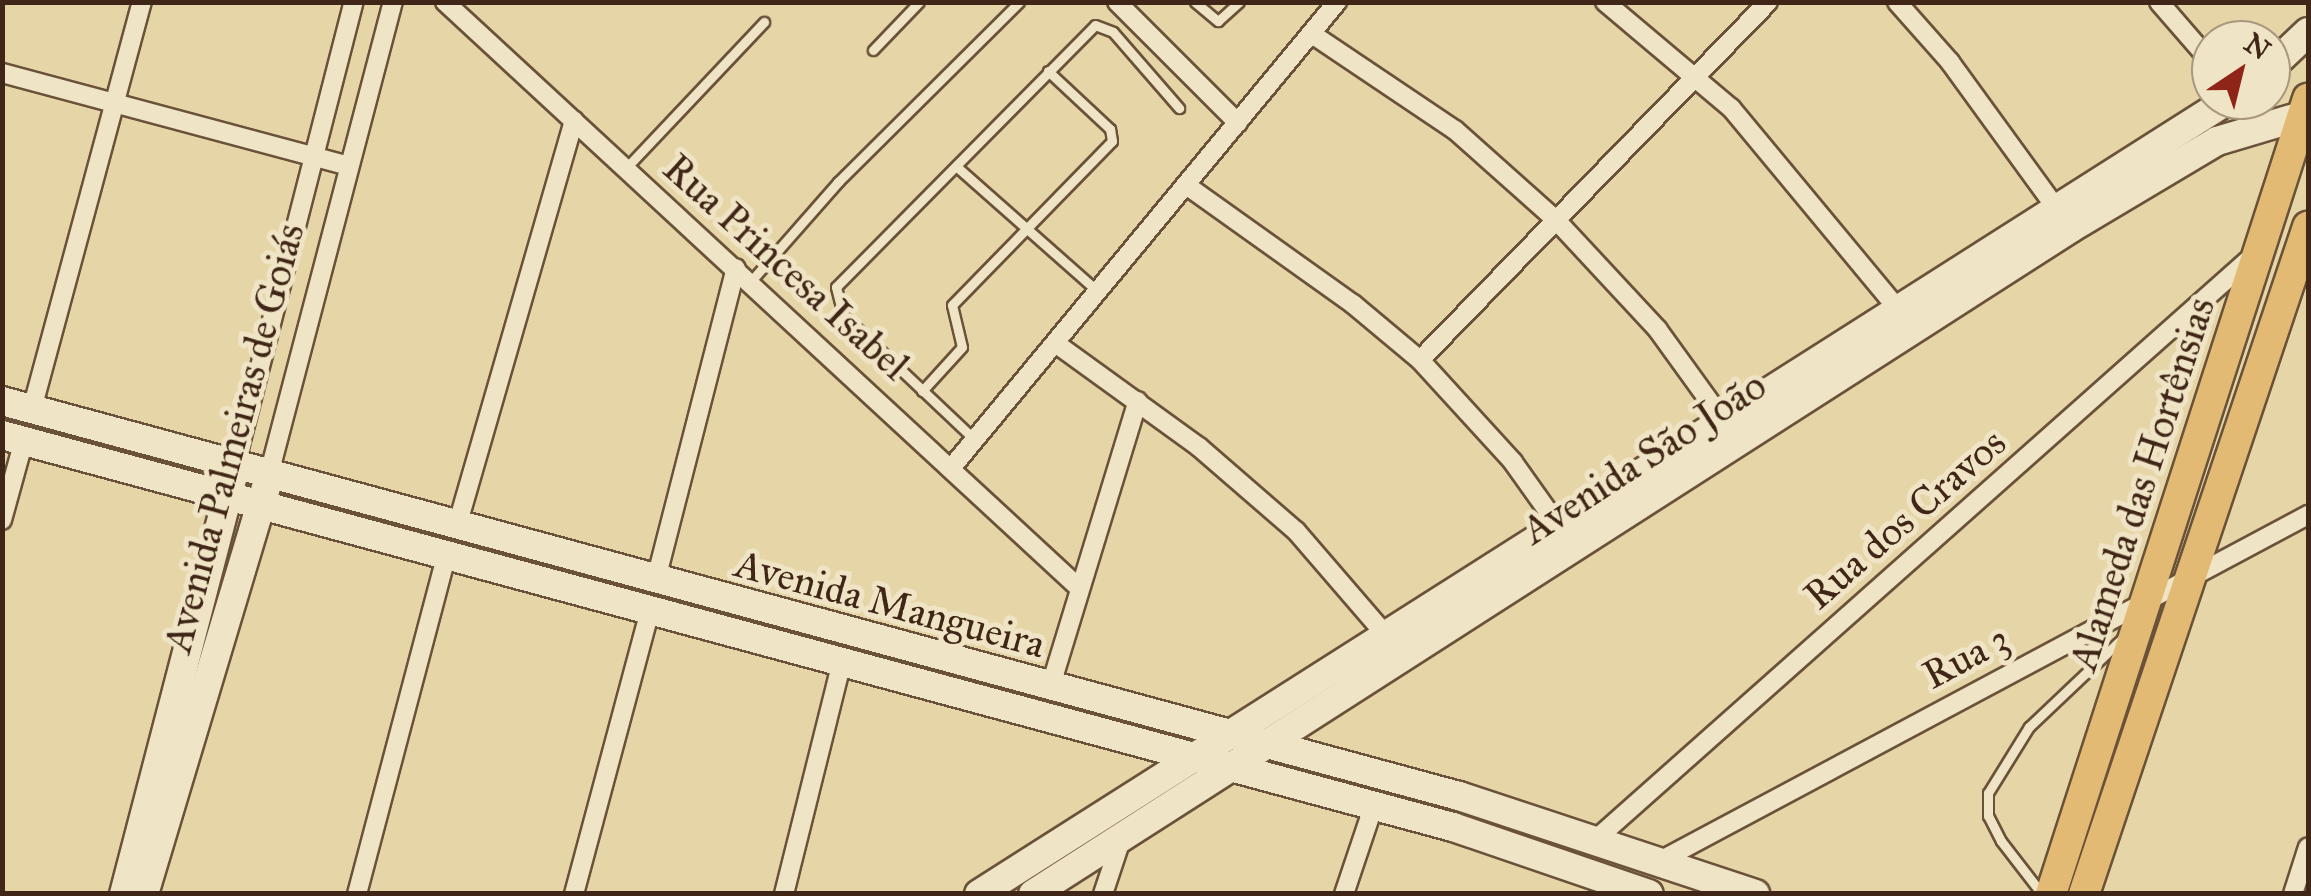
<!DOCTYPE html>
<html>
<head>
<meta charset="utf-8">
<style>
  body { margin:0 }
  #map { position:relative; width:2311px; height:896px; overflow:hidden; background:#e6d5a6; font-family:"IM FELL Great Primer",serif }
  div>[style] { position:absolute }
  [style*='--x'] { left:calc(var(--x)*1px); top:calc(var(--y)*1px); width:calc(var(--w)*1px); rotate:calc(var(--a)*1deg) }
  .roads { filter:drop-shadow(2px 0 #6a523a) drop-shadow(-2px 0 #6a523a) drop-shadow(0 2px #6a523a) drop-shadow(0 -2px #6a523a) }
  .lane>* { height:9px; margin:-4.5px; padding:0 4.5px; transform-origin:4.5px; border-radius:4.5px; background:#efe4c5 }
  .street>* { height:18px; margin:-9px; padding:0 9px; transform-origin:9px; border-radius:9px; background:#efe4c5 }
  .secondary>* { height:28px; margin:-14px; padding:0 14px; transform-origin:14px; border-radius:14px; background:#efe4c5 }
  .primary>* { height:30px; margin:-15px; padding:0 15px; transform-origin:15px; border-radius:15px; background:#e3ba73 }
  span { translate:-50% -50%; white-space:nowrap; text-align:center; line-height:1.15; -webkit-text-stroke:10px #efe4c5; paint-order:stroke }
  .street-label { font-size:40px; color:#402616 }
  .frame { position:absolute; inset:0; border:5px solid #402616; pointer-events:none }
  .north { position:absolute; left:2191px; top:20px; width:100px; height:100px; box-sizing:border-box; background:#efe4c5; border:2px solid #a9987f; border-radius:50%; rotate:35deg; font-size:28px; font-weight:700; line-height:40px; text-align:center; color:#402616 }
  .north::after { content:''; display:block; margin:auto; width:35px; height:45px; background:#8f2418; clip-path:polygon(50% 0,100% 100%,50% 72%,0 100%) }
</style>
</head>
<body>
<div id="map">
  <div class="roads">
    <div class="lane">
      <i style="--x:1195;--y:2;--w:30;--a:40"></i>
      <i style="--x:1218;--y:21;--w:28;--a:-42"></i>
      <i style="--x:873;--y:50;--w:66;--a:-46.2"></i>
      <i style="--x:956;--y:166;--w:187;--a:41.5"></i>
      <i style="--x:626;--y:168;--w:201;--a:-46.6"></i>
      <i style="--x:751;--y:281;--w:132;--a:-48.7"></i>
      <i style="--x:838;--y:182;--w:255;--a:-44.8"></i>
      <i style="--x:922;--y:391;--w:59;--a:-47.7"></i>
      <i style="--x:962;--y:347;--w:43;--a:-103.4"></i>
      <i style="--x:952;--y:305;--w:229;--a:-45.7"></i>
      <i style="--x:1112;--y:141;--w:12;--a:-99"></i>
      <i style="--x:1110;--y:129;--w:85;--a:-136.9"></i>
      <i style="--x:974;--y:439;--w:180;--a:-136.6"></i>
      <i style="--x:843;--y:315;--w:29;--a:-104"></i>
      <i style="--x:836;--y:287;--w:368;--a:-45.3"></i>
      <i style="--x:1095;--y:25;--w:19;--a:21"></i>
      <i style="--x:1113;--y:32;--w:101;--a:49"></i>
      <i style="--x:2042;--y:894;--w:67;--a:-127.7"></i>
      <i style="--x:2001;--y:841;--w:28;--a:-117"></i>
      <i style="--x:1988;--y:816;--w:23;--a:-90"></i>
      <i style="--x:1988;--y:793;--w:78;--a:-58.2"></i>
      <i style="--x:2029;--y:727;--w:132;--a:-43.5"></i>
    </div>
    <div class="street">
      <i style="--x:445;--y:2;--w:861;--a:42.74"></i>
      <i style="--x:1117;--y:2;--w:171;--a:45"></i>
      <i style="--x:1605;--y:2;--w:165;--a:40.1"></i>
      <i style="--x:1731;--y:108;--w:260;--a:50.3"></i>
      <i style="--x:1897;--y:2;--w:80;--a:48.5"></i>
      <i style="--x:1950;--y:62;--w:190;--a:54"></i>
      <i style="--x:2159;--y:2;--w:79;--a:49.1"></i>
      <i style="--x:1312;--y:34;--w:172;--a:33.9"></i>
      <i style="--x:1455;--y:130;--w:134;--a:41.7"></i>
      <i style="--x:1555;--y:219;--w:151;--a:47.1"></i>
      <i style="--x:1658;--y:330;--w:111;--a:54.2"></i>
      <i style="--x:2;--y:73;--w:359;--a:15"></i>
      <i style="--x:1186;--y:185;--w:205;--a:35.5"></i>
      <i style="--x:1353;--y:304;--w:87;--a:39.9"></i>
      <i style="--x:1420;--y:360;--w:138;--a:47.6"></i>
      <i style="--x:1513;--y:462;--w:85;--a:54.6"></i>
      <i style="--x:1058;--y:345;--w:174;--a:35.9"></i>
      <i style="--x:1199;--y:447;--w:128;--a:40.9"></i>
      <i style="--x:1296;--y:531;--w:136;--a:49.2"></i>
      <i style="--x:1420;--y:360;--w:499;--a:-45.8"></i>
      <i style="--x:32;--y:409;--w:422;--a:-74.9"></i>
      <i style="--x:235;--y:464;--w:477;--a:-75.6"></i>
      <i style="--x:952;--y:467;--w:604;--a:-50.38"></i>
      <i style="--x:269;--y:474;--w:488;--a:-75.3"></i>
      <i style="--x:2;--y:520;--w:83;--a:-74.6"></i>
      <i style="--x:457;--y:526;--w:422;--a:-73.9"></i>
      <i style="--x:655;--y:583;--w:325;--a:-75.6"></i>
      <i style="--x:1050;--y:688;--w:300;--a:-73"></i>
      <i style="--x:1594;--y:841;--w:881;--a:-41.6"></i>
      <i style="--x:1658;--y:862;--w:737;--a:-28.1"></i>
      <i style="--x:357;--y:894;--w:353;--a:-75.2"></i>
      <i style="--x:574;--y:894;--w:294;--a:-75"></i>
      <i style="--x:784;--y:894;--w:239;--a:-76"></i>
      <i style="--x:1103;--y:894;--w:60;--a:-71.6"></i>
      <i style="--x:1344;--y:894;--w:91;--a:-71.4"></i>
      <i style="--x:2293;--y:894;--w:49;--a:-72.3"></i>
    </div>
    <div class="secondary">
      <i style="--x:2271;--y:67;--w:51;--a:-43.4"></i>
      <i style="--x:2;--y:401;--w:1510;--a:15.17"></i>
      <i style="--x:1459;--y:796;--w:312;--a:18.3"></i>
      <i style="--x:2;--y:435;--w:1503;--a:15.12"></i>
      <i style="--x:1453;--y:827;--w:207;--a:18.9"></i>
      <i style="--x:124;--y:894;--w:428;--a:-75.4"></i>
      <i style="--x:144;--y:894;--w:424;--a:-73.3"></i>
      <i style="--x:979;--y:894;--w:1480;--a:-32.44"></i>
      <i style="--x:1033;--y:894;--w:1233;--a:-32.68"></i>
      <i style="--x:2071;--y:228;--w:170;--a:-30.8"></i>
      <i style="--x:2217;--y:141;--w:95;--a:-16.5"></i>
    </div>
    <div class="primary">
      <i style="--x:2051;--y:894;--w:836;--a:-72.09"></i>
      <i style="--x:2084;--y:894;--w:704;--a:-71.44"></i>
    </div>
  </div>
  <div class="street-label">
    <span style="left:786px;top:267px;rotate:42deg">Rua Princesa Isabel</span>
    <span style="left:234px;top:438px;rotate:-75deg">Avenida Palmeiras de Goiás</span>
    <span style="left:1644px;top:458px;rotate:-33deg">Avenida São João</span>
    <span style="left:2142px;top:484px;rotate:-72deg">Alameda das Hortênsias</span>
    <span style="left:1905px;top:519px;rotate:-41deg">Rua dos Cravos</span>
    <span style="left:890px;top:604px;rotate:15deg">Avenida Mangueira</span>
    <span style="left:1966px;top:657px;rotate:-28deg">Rua 3</span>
  </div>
  <div class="frame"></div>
  <div class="north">N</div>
</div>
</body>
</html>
